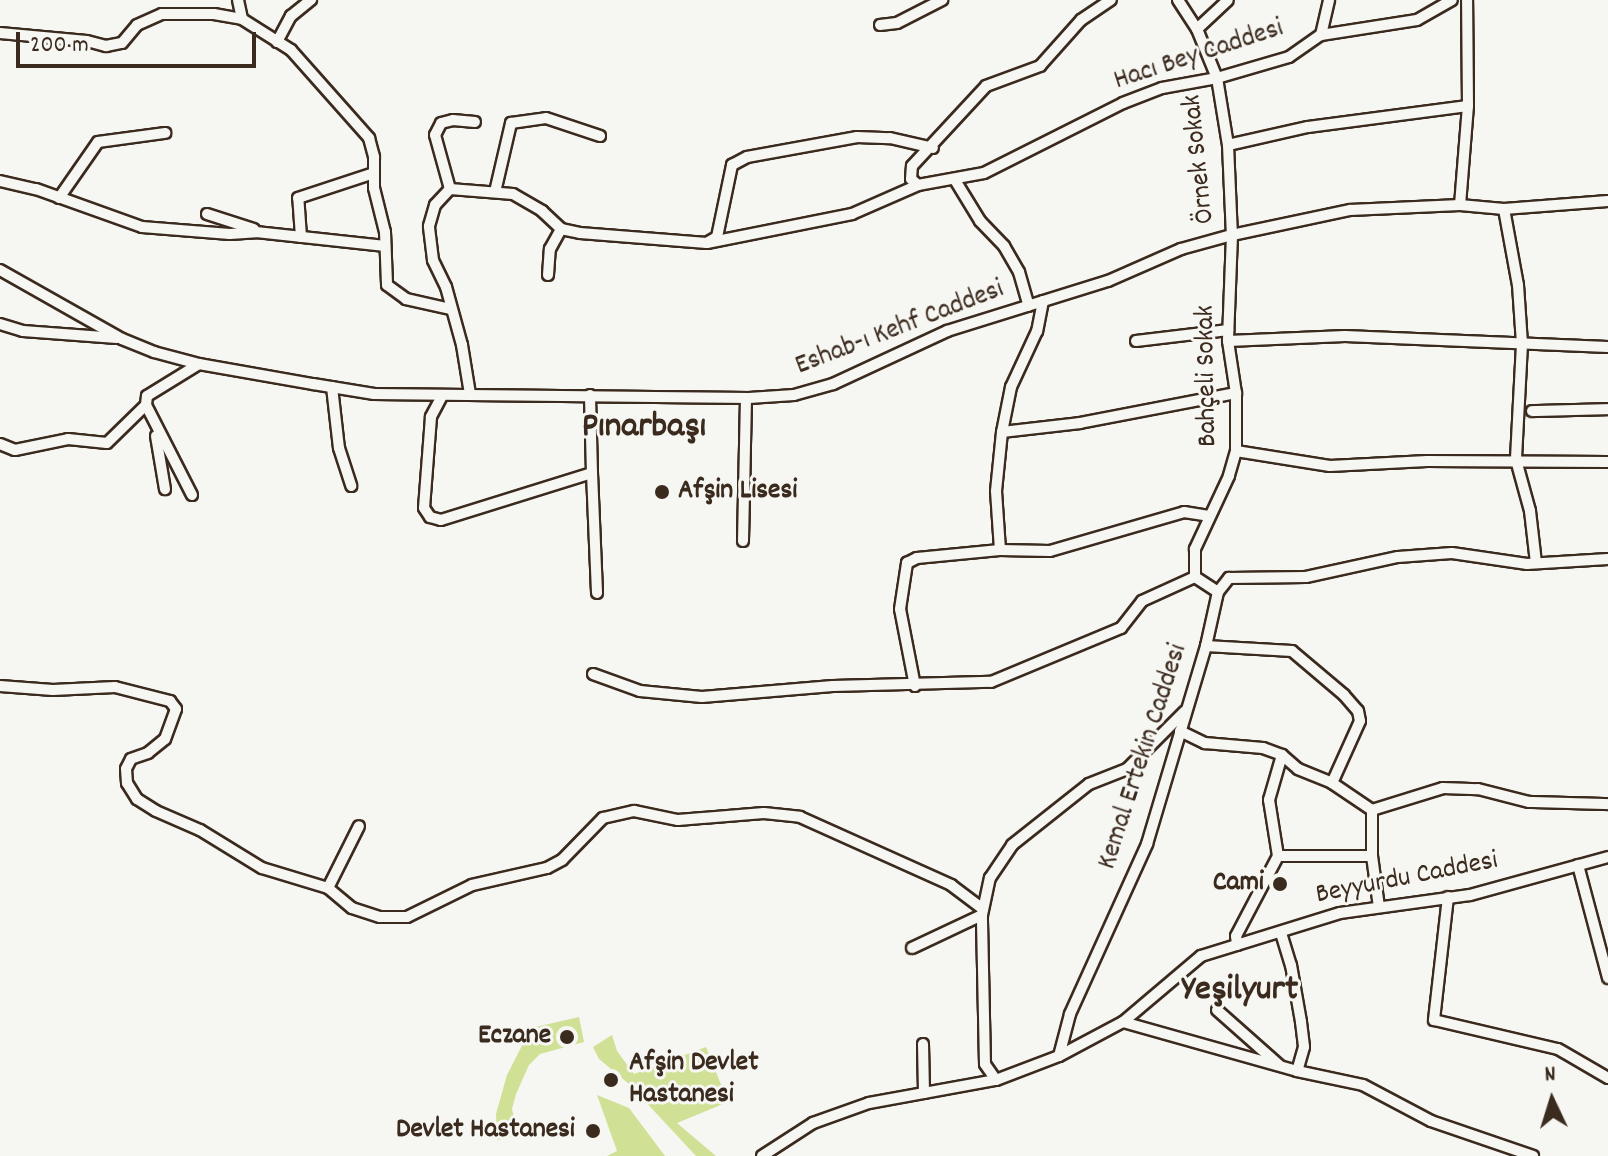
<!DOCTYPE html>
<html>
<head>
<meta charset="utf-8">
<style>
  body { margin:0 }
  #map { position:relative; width:1608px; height:1156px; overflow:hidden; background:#f6f6f2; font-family:Dekko,sans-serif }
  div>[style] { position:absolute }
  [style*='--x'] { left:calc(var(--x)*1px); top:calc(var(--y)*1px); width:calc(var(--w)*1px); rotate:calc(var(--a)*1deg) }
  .green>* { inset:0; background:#d0e195 }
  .roads { filter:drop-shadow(2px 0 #3b2a1e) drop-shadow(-2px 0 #3b2a1e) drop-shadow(0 2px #3b2a1e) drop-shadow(0 -2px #3b2a1e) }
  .minor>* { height:10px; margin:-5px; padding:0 5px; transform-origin:5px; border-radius:5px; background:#f6f6f2 }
  .dots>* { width:22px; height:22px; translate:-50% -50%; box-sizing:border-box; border:4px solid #f6f6f2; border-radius:50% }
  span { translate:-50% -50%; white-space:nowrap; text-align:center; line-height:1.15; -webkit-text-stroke:6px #f6f6f2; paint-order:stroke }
  .street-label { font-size:28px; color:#3b2a1e }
  .poi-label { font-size:28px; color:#3b2a1e; font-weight:700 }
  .left { translate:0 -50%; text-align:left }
  .right { translate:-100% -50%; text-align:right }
  .district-label { font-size:36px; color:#3b2a1e; font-weight:700 }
  .north { position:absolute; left:1512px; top:1060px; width:80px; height:80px; -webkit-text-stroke:6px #f6f6f2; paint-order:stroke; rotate:356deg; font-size:22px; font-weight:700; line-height:32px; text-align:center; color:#3b2a1e }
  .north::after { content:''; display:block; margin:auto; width:28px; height:36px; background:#3b2a1e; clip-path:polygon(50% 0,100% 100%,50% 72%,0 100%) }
  .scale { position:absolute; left:16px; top:32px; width:240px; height:36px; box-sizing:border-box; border:4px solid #3b2a1e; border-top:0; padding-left:10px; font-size:24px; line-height:28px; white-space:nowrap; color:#3b2a1e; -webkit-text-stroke:6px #f6f6f2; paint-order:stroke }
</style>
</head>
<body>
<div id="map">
  <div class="green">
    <i style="clip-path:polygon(579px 1017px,584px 1042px,540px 1054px,529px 1065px,516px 1094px,512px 1109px,515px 1122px,528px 1120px,534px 1132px,497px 1140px,496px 1114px,507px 1075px,531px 1028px)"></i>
    <i style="clip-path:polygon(612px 1035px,617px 1051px,634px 1074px,706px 1047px,728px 1102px,677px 1123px,716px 1156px,696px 1156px,629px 1084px,599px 1059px,593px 1047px)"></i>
    <i style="clip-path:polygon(597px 1095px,629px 1108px,665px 1156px,607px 1156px,617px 1151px)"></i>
  </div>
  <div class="roads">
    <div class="minor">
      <i style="--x:238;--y:0;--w:19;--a:78"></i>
      <i style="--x:1178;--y:0;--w:35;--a:57"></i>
      <i style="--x:1197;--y:29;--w:53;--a:67.8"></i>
      <i style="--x:1217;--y:78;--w:68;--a:80.7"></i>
      <i style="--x:1228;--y:145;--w:90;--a:87.5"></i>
      <i style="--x:1232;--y:235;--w:106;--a:92.2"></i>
      <i style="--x:1228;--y:341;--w:53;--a:81.3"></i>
      <i style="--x:1236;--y:393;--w:58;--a:90"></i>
      <i style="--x:1236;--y:451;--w:26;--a:106"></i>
      <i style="--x:1229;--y:476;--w:81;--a:115"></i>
      <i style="--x:1195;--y:549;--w:28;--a:90"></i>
      <i style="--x:1195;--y:577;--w:27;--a:33"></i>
      <i style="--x:880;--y:25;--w:17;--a:-7"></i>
      <i style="--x:897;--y:23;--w:51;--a:-27.1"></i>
      <i style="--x:1197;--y:29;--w:42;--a:-43.1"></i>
      <i style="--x:0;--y:33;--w:87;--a:5.3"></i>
      <i style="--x:87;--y:41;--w:20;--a:15"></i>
      <i style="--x:106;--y:46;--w:16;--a:-11"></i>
      <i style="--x:122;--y:43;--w:23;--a:-50"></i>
      <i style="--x:137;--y:25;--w:27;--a:-24"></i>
      <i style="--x:162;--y:14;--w:52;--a:0"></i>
      <i style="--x:214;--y:14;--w:28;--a:10"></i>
      <i style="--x:242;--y:19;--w:58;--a:32.3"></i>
      <i style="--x:291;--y:50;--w:118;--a:48.4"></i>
      <i style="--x:369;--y:138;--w:20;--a:75"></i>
      <i style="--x:374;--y:157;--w:31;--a:90"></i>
      <i style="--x:374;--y:188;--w:45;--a:76"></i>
      <i style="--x:385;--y:232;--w:53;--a:87.8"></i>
      <i style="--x:387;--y:285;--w:24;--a:36"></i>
      <i style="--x:406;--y:299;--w:45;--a:12.8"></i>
      <i style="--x:1321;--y:35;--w:36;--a:-77"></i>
      <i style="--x:277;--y:42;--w:30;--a:-62"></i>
      <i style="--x:291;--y:16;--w:26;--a:-39"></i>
      <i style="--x:1228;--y:145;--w:82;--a:-12.7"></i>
      <i style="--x:1308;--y:127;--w:161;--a:-7.5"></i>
      <i style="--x:955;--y:180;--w:48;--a:58.6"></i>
      <i style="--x:980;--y:221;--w:35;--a:46"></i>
      <i style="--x:1004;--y:246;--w:30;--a:60"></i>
      <i style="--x:1019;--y:272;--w:35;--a:74"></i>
      <i style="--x:0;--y:181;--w:37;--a:13"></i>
      <i style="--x:36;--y:189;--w:113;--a:19.7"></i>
      <i style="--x:142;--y:227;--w:88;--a:4.5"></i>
      <i style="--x:230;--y:234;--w:26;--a:-4"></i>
      <i style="--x:256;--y:232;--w:130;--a:6.2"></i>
      <i style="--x:918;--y:185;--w:9;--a:-139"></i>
      <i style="--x:911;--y:179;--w:13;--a:-86"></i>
      <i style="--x:912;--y:166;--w:109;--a:-47.2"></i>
      <i style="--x:986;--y:86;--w:58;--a:-20.3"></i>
      <i style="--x:1040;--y:66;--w:62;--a:-48.3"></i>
      <i style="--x:1081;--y:20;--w:36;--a:-34"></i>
      <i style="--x:450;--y:189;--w:56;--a:-105.5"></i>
      <i style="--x:435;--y:135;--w:13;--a:-63"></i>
      <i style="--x:441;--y:123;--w:12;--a:-14"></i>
      <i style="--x:453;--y:120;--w:22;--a:5"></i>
      <i style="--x:495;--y:192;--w:71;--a:-76.9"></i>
      <i style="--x:511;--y:123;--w:35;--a:-8"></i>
      <i style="--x:546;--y:118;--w:57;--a:18.4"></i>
      <i style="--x:59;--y:198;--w:68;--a:-55.1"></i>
      <i style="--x:98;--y:142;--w:68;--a:-7.7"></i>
      <i style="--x:1460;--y:205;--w:99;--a:-85.4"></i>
      <i style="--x:1468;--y:106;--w:106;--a:-90.5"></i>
      <i style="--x:1504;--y:209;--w:77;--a:79.6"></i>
      <i style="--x:1518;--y:285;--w:59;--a:86.1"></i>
      <i style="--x:1522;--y:344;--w:116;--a:93"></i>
      <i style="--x:1516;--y:460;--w:53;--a:74.6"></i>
      <i style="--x:1530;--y:511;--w:52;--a:83.4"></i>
      <i style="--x:207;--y:214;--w:49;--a:17.7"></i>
      <i style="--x:301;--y:237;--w:39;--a:-94"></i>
      <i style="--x:298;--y:198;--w:80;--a:-18.2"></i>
      <i style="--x:708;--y:242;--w:10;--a:-29"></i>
      <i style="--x:717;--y:237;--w:74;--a:-78.2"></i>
      <i style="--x:732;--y:165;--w:17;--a:-28"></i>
      <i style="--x:747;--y:157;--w:112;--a:-10.3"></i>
      <i style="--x:857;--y:137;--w:33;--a:2"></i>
      <i style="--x:890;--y:138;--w:44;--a:13.1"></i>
      <i style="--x:0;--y:270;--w:140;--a:29.5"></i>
      <i style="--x:122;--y:339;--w:35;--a:22"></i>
      <i style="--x:154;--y:352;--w:47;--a:14.9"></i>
      <i style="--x:199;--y:364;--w:116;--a:10"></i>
      <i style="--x:313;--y:384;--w:62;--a:9.3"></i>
      <i style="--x:374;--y:394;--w:375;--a:0.6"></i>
      <i style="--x:749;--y:398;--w:45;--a:-3.8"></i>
      <i style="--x:794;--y:395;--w:41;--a:-15.8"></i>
      <i style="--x:833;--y:384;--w:126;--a:-24.9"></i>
      <i style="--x:947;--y:331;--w:169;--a:-17.3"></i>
      <i style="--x:1108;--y:281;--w:80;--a:-23.7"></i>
      <i style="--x:1181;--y:249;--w:53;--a:-15.4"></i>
      <i style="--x:1232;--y:235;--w:121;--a:-12"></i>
      <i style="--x:1350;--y:210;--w:110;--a:-2.6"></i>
      <i style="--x:1460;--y:205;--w:44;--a:5.2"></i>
      <i style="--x:1504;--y:209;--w:104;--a:-4.4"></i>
      <i style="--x:548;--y:275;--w:26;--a:-86"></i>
      <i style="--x:550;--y:249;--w:23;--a:-61"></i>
      <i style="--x:1043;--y:301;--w:31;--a:101"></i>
      <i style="--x:1037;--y:331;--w:62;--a:114.9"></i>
      <i style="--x:1011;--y:387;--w:46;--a:101.3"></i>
      <i style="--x:1002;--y:432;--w:59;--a:95.8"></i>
      <i style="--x:996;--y:491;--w:59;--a:86.1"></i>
      <i style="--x:1000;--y:550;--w:50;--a:1.1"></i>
      <i style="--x:1050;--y:551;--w:140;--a:-16.2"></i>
      <i style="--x:1184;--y:512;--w:25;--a:9"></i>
      <i style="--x:0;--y:324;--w:24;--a:17"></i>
      <i style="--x:23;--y:331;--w:94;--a:4.3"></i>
      <i style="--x:1136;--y:341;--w:93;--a:-6.8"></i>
      <i style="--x:1228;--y:341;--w:117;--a:-2.4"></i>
      <i style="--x:1345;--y:336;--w:263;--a:2.4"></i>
      <i style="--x:332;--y:387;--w:61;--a:83.5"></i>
      <i style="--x:339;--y:448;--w:40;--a:72"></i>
      <i style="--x:470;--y:394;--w:50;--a:-99.3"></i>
      <i style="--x:462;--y:345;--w:60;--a:-105.4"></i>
      <i style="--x:446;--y:287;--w:30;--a:-116"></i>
      <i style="--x:433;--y:260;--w:34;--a:-97"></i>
      <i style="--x:429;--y:226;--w:22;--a:-74"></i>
      <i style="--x:435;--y:205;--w:22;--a:-47"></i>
      <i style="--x:450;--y:189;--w:63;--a:4.5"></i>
      <i style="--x:513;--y:194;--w:34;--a:30"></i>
      <i style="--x:542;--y:211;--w:26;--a:43"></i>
      <i style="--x:561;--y:229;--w:19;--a:12"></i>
      <i style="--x:580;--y:233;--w:127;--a:4.5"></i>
      <i style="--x:707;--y:243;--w:148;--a:-11.3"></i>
      <i style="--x:852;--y:214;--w:72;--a:-23.7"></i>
      <i style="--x:918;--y:185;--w:67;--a:-10.3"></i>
      <i style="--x:984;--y:173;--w:156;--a:-26.7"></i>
      <i style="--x:1123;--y:103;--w:42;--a:-21"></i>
      <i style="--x:1162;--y:88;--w:56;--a:-10.3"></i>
      <i style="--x:1217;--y:78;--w:75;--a:-16.3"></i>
      <i style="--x:1289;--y:57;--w:39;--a:-35"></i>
      <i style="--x:1321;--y:35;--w:97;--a:-8.9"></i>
      <i style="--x:1417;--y:20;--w:40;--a:-29.7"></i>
      <i style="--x:442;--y:396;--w:24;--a:118"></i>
      <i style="--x:431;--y:417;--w:91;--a:94.4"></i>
      <i style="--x:424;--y:508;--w:11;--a:56"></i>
      <i style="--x:430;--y:517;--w:11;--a:15"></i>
      <i style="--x:441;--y:520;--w:158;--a:-17.3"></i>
      <i style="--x:592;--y:473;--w:78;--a:-91.5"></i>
      <i style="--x:1532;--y:411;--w:76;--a:-1.5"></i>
      <i style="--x:1002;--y:432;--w:79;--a:-6.6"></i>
      <i style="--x:1080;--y:423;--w:159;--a:-10.9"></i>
      <i style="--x:156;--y:436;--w:54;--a:80.4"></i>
      <i style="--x:0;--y:444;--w:16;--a:22"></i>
      <i style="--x:15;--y:450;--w:54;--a:-11.7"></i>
      <i style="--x:68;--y:439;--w:39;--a:6"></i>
      <i style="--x:107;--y:443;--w:54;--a:-44.3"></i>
      <i style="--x:1236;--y:451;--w:95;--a:9.1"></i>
      <i style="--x:1330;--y:466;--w:97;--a:-3"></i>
      <i style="--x:1427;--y:461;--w:181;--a:0.3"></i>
      <i style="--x:592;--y:473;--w:120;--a:87.6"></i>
      <i style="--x:192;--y:495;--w:101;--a:-117.1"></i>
      <i style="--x:146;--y:405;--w:9;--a:-84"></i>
      <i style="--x:147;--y:396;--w:61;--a:-31.6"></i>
      <i style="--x:743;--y:541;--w:143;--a:-88.8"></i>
      <i style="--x:1206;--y:646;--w:86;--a:3.3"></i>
      <i style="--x:1292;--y:651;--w:68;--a:40.2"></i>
      <i style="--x:1344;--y:695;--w:21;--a:49"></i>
      <i style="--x:1358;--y:711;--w:10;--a:79"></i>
      <i style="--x:1360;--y:721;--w:68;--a:114.3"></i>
      <i style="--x:593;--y:674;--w:50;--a:19.9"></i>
      <i style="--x:640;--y:691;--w:62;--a:5.5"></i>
      <i style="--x:702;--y:697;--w:131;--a:-4.8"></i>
      <i style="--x:833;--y:686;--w:158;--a:-1.5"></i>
      <i style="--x:991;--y:682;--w:141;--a:-22.6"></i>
      <i style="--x:1121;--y:628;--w:34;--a:-52"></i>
      <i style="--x:1142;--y:601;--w:58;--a:-24.4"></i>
      <i style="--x:0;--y:686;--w:53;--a:4.3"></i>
      <i style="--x:53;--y:690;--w:62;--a:-2.8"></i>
      <i style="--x:115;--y:687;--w:57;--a:14.3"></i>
      <i style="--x:170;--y:701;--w:10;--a:53"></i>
      <i style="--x:176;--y:709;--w:32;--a:110"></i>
      <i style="--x:165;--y:739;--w:22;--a:141"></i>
      <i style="--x:148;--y:753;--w:18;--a:161"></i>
      <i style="--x:131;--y:759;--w:11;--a:117"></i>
      <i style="--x:126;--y:769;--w:14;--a:86"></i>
      <i style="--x:127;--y:783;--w:19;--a:58"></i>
      <i style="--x:137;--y:799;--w:22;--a:32"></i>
      <i style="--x:156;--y:811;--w:48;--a:23.4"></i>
      <i style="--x:200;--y:830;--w:73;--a:31.5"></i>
      <i style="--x:262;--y:868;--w:69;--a:16.9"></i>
      <i style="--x:328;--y:888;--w:31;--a:40"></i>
      <i style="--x:352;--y:908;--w:29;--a:18"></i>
      <i style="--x:380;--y:917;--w:27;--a:0"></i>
      <i style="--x:407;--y:917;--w:72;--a:-26.2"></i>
      <i style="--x:472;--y:885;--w:77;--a:-12.8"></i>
      <i style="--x:547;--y:868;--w:17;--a:-28"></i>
      <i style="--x:562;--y:860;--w:59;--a:-45.7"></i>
      <i style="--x:603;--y:818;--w:32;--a:-13"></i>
      <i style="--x:634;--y:811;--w:45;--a:11.6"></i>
      <i style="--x:678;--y:820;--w:86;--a:-4.7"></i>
      <i style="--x:764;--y:813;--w:36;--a:6"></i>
      <i style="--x:800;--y:817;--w:166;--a:24.2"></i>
      <i style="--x:951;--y:885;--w:40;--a:37"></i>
      <i style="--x:915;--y:686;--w:78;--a:-101"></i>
      <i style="--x:900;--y:609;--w:47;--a:-81.3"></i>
      <i style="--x:907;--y:563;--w:11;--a:-27"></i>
      <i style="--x:917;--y:558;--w:83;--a:-5.5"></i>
      <i style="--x:1180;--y:731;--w:28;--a:26"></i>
      <i style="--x:1205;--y:743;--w:58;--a:4.9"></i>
      <i style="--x:1263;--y:748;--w:20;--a:20"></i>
      <i style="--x:1282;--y:755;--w:21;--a:41"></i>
      <i style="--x:1298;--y:769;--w:37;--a:22"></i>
      <i style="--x:1332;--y:783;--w:48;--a:34"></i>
      <i style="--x:1372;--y:810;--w:74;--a:-17.2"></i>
      <i style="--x:1443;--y:788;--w:35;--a:2"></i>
      <i style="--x:1478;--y:789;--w:53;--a:14.3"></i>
      <i style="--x:1529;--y:802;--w:79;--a:1.5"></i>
      <i style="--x:1372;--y:810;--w:46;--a:90"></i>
      <i style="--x:1372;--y:856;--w:51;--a:82.2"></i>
      <i style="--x:1278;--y:856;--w:94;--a:0"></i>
      <i style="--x:1578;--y:865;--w:117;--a:75.1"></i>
      <i style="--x:328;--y:888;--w:69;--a:-63.4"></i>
      <i style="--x:1448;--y:897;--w:124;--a:96.5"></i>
      <i style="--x:1434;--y:1020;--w:127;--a:13.2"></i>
      <i style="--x:1558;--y:1049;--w:58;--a:30.1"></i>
      <i style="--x:1281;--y:933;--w:34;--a:73"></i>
      <i style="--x:1291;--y:965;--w:58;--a:80"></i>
      <i style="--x:1301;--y:1022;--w:25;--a:83"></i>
      <i style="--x:1304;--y:1047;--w:25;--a:106"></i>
      <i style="--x:1237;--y:945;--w:9;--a:-96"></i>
      <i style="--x:1236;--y:936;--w:90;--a:-62.3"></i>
      <i style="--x:1278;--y:856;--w:57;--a:-99.1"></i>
      <i style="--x:1269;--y:800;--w:47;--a:-73.9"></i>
      <i style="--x:912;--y:948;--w:77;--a:-25.2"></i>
      <i style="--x:1217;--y:1010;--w:83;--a:41.6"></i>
      <i style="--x:1123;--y:1022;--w:181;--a:15.7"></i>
      <i style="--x:1297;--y:1071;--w:67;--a:12"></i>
      <i style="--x:1363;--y:1085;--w:77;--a:27.9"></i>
      <i style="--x:1431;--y:1121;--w:108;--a:18.9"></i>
      <i style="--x:923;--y:1044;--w:49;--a:88.8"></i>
      <i style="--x:1059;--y:1056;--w:72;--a:-28"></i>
      <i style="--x:1123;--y:1022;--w:102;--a:-40.2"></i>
      <i style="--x:1201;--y:956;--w:145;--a:-17.2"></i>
      <i style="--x:1340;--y:913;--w:131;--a:-7.9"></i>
      <i style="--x:1470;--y:895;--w:143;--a:-15.4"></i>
      <i style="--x:996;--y:1080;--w:19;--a:-125"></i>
      <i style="--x:985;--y:1064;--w:149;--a:-91.2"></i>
      <i style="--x:982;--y:915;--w:38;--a:-78"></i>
      <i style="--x:990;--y:878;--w:40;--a:-56"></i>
      <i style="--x:1012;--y:845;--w:98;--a:-38.4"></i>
      <i style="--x:1089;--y:784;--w:41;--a:-21.5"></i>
      <i style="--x:1127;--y:769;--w:81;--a:-45"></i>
      <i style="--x:762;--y:1156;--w:61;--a:-32.9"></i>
      <i style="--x:813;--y:1123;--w:59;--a:-19.7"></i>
      <i style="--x:869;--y:1103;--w:129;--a:-10.3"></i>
      <i style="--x:996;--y:1080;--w:67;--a:-20.9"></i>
      <i style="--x:1059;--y:1056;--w:43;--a:-75.3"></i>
      <i style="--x:1070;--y:1014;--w:187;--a:-65.6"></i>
      <i style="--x:1147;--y:844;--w:207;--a:-73.4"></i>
      <i style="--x:1206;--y:646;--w:55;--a:-77.5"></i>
      <i style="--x:1218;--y:592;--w:18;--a:-52"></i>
      <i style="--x:1229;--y:578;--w:77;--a:-0.7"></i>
      <i style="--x:1306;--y:577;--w:94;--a:-12.3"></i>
      <i style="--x:1398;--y:557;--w:54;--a:-4.2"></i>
      <i style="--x:1452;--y:553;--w:76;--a:8.3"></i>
      <i style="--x:1527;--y:564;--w:81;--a:-3.5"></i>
    </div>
  </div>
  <div class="dots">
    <i style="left:662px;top:492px;background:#3b2a1e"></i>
    <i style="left:1280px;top:884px;background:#3b2a1e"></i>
    <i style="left:567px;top:1037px;background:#3b2a1e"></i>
    <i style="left:611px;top:1080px;background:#3b2a1e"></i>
    <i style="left:593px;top:1131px;background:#3b2a1e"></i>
  </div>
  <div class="street-label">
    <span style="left:1199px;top:56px;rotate:-18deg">Hacı Bey Caddesi</span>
    <span style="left:1200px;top:159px;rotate:-96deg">Örnek Sokak</span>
    <span style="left:900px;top:329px;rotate:-21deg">Eshab-ı Kehf Caddesi</span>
    <span style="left:1208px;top:376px;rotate:-91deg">Bahçeli Sokak</span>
    <span style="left:1144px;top:757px;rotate:-72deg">Kemal Ertekin Caddesi</span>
    <span style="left:1407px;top:879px;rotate:-11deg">Beyyurdu Caddesi</span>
  </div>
  <div class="poi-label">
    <span class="left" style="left:678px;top:492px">Afşin Lisesi</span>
    <span class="right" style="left:1264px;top:884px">Cami</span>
    <span class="right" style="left:551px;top:1037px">Eczane</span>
    <span class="left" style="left:629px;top:1080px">Afşin Devlet<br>Hastanesi</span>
    <span class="right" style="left:575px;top:1131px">Devlet Hastanesi</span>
  </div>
  <div class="district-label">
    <span style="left:644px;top:429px">Pınarbaşı</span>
    <span style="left:1240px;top:992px">Yeşilyurt</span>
  </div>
  <div class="north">N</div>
  <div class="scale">200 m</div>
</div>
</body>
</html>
